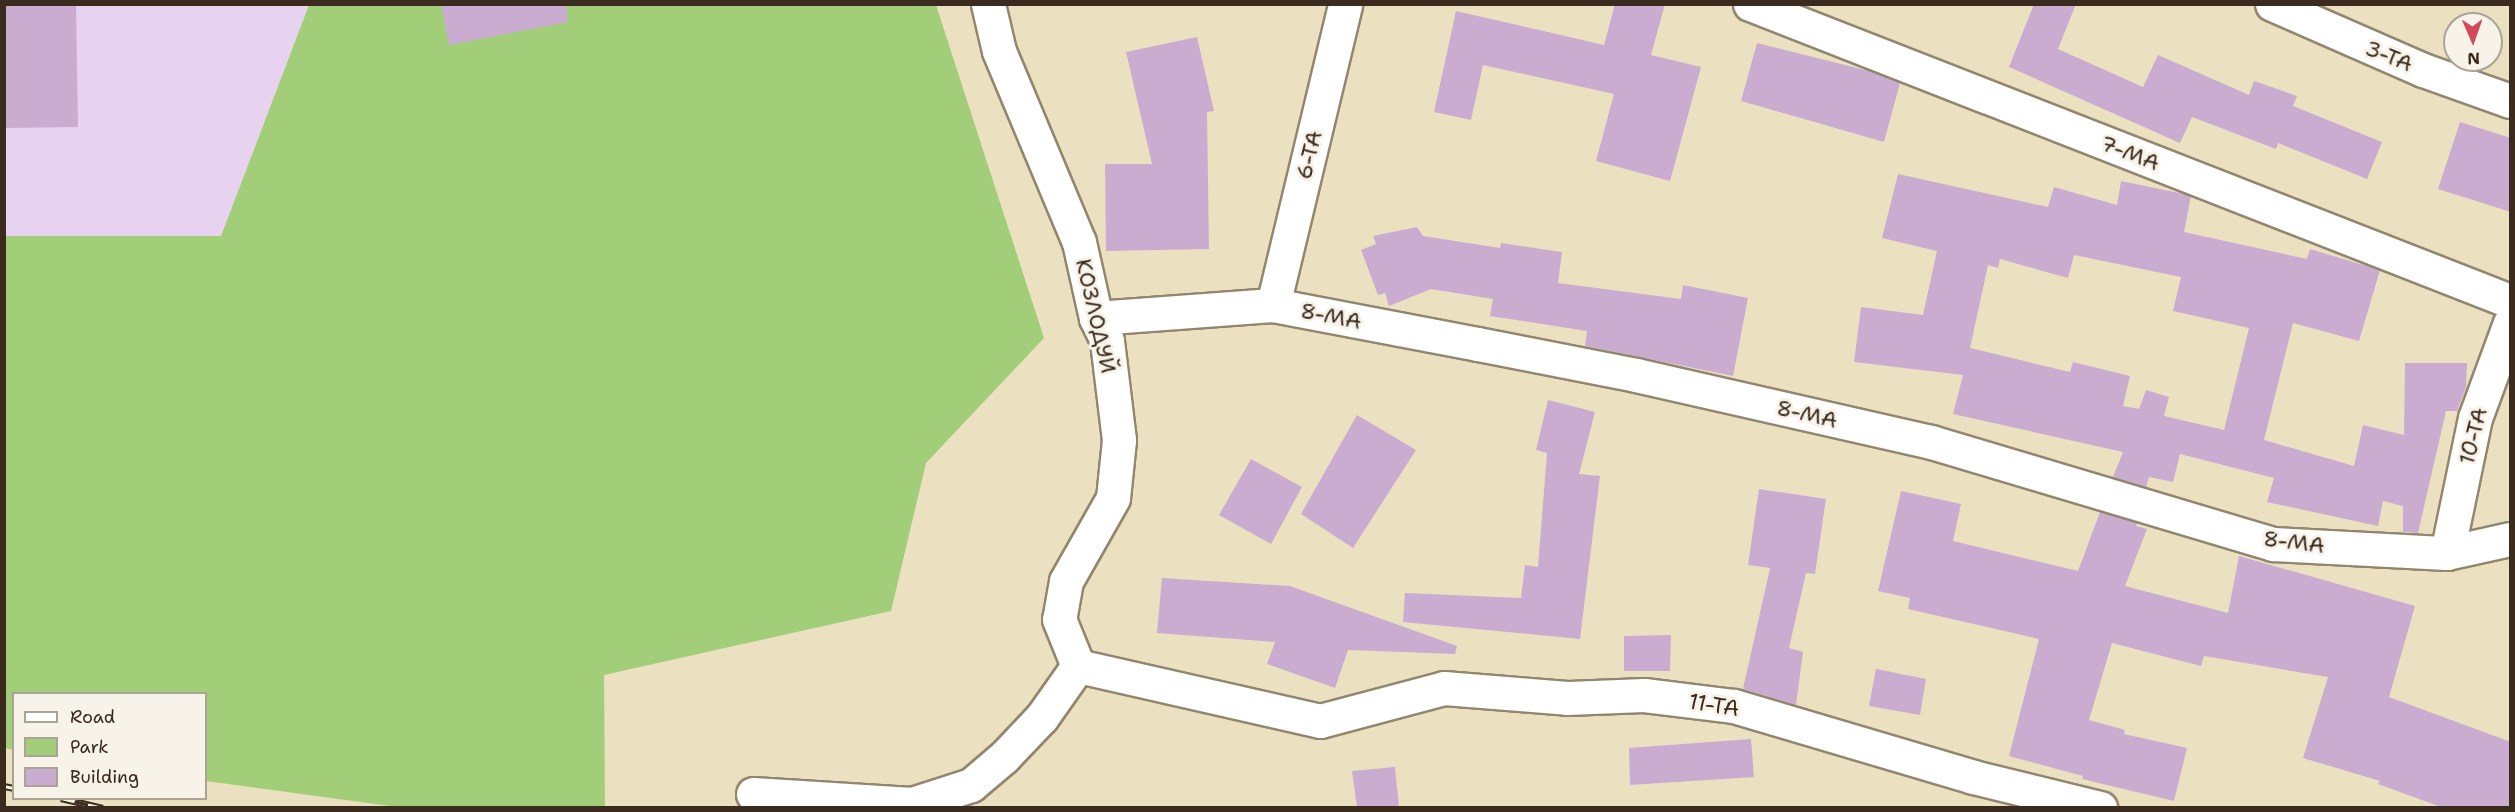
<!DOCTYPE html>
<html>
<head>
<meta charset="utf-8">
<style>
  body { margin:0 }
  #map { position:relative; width:2515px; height:812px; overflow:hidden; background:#ebe1c0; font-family:"Shantell Sans",sans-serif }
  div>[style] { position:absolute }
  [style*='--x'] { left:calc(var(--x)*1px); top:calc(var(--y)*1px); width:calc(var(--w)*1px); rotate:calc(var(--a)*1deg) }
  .built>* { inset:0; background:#e7d2ef }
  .green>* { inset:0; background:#a2cd79 }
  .building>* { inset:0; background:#caacd1 }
  .roads { filter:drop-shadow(2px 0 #93866f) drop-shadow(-2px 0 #93866f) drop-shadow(0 2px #93866f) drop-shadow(0 -2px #93866f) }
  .street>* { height:33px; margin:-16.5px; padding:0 16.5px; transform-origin:16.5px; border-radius:16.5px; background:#fff }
  .rail>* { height:7px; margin-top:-3.5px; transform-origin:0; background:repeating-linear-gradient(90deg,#f7f3e8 0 14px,#3b2a1e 0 28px); box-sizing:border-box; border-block:2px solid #3b2a1e }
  span { translate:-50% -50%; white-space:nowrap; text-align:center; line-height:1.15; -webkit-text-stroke:6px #f7f3e8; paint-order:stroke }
  .street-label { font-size:22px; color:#3b2a1e }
  .frame { position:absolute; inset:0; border:6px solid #3b2a1e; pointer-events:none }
  .legend { position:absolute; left:12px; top:692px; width:195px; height:108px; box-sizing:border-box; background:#f7f3e8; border:2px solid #aca397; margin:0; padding:8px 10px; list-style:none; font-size:18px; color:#3b2a1e }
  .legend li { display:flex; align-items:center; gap:12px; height:30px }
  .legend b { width:30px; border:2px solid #aca397 }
  .north { position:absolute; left:2443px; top:12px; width:60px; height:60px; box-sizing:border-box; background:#f7f3e8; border:2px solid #aca397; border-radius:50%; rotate:178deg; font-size:16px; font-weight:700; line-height:24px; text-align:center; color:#3b2a1e }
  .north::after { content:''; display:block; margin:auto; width:21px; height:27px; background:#d1495b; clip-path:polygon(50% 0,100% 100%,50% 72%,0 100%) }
</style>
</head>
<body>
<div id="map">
  <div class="built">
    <i style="clip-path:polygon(5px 5px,309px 5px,221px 236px,5px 236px)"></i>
  </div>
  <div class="green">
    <i style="clip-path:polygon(309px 5px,936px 5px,1044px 338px,926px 463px,891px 611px,604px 675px,605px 807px,397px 807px,206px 781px,206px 694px,14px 694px,13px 750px,5px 748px,4px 236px,221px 236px)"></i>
  </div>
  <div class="building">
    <i style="clip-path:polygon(4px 4px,76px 4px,78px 127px,4px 128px)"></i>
    <i style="clip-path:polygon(441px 4px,566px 4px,568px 22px,449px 45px)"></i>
    <i style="clip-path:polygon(1615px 4px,1665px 4px,1651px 55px,1701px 67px,1670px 181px,1596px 161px,1614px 94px,1483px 65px,1471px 120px,1434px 112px,1456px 11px,1604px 45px)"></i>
    <i style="clip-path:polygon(2034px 4px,2076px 4px,2058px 49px,2143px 87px,2158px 55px,2249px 95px,2254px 81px,2297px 96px,2293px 106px,2382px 142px,2367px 179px,2278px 143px,2276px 149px,2192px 117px,2180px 143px,2009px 67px)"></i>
    <i style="clip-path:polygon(1197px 37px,1214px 111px,1207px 112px,1209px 249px,1106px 251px,1105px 164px,1152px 164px,1126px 52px)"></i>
    <i style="clip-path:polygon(1757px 43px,1869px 71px,1900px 83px,1884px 142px,1741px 101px)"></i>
    <i style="clip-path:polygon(2460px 122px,2511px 138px,2511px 212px,2438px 189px)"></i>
    <i style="clip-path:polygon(evenodd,1898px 174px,2048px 207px,2054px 187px,2117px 205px,2121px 181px,2184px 194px,2191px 196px,2184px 232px,2307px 259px,2310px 249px,2380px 270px,2359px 341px,2293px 323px,2264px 440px,2354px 466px,2363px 425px,2404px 435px,2405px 363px,2467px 363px,2466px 387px,2457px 411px,2446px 411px,2418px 533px,2403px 532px,2403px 506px,2383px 501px,2378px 526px,2267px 502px,2274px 478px,2180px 454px,2173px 482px,2149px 477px,2146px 487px,2113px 477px,2123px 452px,1953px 414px,1963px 375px,1854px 362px,1861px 307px,1923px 315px,1937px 251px,1882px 238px,1898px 174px,2074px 255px,2181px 277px,2173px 311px,2249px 328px,2224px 430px,2164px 416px,2169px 397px,2146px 390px,2139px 409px,2123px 406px,2130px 376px,2073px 362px,2070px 372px,1970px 348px,1988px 265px,1998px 268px,2000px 259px,2068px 278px,2074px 255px)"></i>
    <i style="clip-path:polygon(1417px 227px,1423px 236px,1500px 248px,1501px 243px,1562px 252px,1558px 283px,1681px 299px,1683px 285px,1748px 298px,1733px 376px,1585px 346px,1587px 331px,1490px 316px,1493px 299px,1431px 289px,1389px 306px,1385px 293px,1378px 295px,1361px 250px,1376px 244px,1373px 236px)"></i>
    <i style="clip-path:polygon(1548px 400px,1595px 412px,1579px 474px,1600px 476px,1580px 639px,1403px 622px,1405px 593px,1521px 598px,1525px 565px,1538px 567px,1547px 453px,1536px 450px)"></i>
    <i style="clip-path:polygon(1357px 415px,1416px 450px,1353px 548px,1301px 514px)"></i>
    <i style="clip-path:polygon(1251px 459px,1302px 487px,1271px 544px,1219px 515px)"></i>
    <i style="clip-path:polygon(1759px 489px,1826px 499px,1815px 574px,1806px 573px,1789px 648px,1803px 652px,1796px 705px,1743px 689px,1770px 568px,1748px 565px)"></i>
    <i style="clip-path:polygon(1901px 491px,1961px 504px,1953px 541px,2078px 571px,2100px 512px,2137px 523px,2136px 526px,2147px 529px,2125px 586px,2228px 613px,2239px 556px,2415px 606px,2389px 697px,2511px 742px,2511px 807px,2441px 807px,2378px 784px,2380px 781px,2303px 758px,2328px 677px,2204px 656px,2201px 666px,2112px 643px,2089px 720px,2125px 730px,2124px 734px,2187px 748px,2174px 801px,2082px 779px,2083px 776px,2009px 756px,2039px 639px,1908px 609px,1910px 598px,1878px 591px)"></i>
    <i style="clip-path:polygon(1162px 578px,1290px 586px,1457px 646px,1455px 654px,1348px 650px,1335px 688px,1267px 664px,1275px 642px,1157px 633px)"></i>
    <i style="clip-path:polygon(1671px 635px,1670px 671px,1624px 671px,1624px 636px)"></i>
    <i style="clip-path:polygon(1876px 669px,1926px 679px,1920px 715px,1869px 706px)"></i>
    <i style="clip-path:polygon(1751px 739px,1754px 777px,1630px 785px,1629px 748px)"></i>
    <i style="clip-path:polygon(1395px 767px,1399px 807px,1357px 807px,1352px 771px)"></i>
  </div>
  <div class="roads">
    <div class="street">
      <i style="--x:988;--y:4;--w:48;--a:76.8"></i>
      <i style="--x:999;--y:51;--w:207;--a:67.3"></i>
      <i style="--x:1079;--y:242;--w:78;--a:77.4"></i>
      <i style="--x:1096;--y:318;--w:25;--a:64"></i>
      <i style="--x:1107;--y:341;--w:100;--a:83.1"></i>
      <i style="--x:1119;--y:440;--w:58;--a:95.9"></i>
      <i style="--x:1113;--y:498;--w:95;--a:119.5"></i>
      <i style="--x:1066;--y:581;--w:39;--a:100"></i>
      <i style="--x:1059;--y:619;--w:51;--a:68"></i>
      <i style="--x:1078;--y:666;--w:248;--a:12.8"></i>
      <i style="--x:1320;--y:721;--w:128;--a:-14.9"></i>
      <i style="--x:1444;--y:688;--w:123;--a:4.6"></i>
      <i style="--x:1567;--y:698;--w:77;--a:-2.2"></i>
      <i style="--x:1644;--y:695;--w:91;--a:7"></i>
      <i style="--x:1734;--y:706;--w:249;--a:16.5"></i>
      <i style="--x:1973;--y:777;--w:131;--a:13.7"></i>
      <i style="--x:1750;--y:4;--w:816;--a:21.35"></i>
      <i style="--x:2272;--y:4;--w:165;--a:23.6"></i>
      <i style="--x:2423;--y:70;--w:92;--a:19.6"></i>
      <i style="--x:1273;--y:305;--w:309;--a:-76.5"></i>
      <i style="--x:1096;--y:318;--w:177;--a:-4.2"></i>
      <i style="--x:1273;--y:305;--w:209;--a:10.8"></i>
      <i style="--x:1478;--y:344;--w:161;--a:11.1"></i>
      <i style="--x:1636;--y:375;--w:303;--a:12.8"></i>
      <i style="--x:1931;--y:442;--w:357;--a:16.6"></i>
      <i style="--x:2273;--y:544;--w:174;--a:3"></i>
      <i style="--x:2447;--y:553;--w:65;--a:-12.5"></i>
      <i style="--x:2447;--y:553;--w:138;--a:-78.3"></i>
      <i style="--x:2475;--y:418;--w:101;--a:-69.8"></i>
      <i style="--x:753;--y:794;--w:159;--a:3.6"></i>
      <i style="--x:912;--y:804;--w:62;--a:-17.9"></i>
      <i style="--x:971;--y:785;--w:43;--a:-40.3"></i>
      <i style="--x:1004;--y:757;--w:55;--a:-46.5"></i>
      <i style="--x:1042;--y:717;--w:62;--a:-54.8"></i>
    </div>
  </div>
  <div class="rail">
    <i style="--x:4;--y:786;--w:10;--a:11"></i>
    <i style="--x:61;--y:798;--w:43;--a:13.4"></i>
  </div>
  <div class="street-label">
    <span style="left:2389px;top:56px;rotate:22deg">3-ТА</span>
    <span style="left:2130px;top:153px;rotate:21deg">7-МА</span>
    <span style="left:1309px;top:155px;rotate:-76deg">6-ТА</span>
    <span style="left:1096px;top:316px;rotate:77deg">КОЗЛОДУЙ</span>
    <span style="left:1331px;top:316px;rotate:11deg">8-МА</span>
    <span style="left:1807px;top:414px;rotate:13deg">8-МА</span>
    <span style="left:2473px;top:436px;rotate:-76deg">10-ТА</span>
    <span style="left:2294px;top:542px;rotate:7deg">8-МА</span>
    <span style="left:1714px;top:705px;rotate:9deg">11-ТА</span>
  </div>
  <div class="frame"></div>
  <ul class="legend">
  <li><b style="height:8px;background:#fff"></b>Road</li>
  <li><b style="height:16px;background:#a2cd79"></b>Park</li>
  <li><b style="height:16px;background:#caacd1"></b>Building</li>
  </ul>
  <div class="north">N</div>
</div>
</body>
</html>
